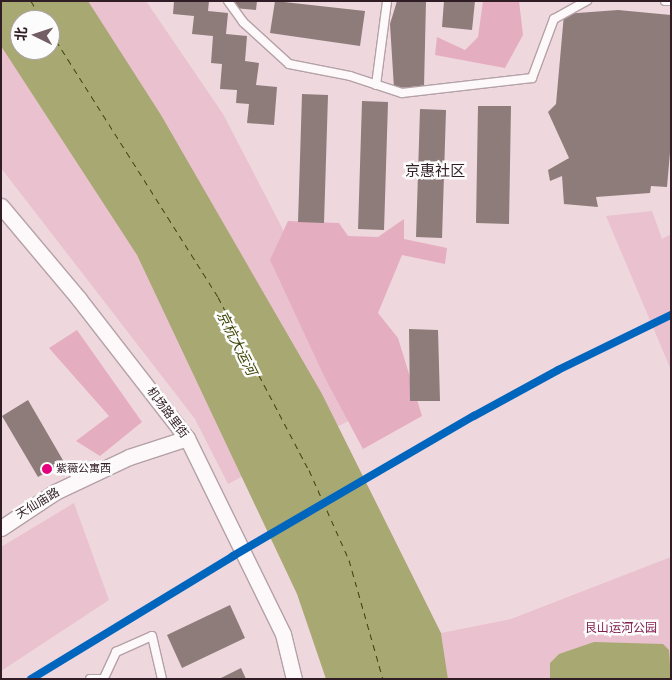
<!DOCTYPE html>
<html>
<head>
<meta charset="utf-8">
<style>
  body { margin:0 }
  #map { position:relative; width:672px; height:680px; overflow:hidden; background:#efd7de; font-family:"Roboto Condensed","Noto Sans SC",sans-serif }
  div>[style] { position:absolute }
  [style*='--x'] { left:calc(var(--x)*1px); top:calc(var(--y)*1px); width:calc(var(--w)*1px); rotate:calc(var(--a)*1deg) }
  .green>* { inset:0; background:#eac1ce }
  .forest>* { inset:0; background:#e5adc0 }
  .water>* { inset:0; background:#a8a972 }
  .ferry>* { height:1px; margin-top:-0.5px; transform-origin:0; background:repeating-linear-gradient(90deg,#3e4605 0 6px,transparent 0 11px) }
  .building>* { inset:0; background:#8d7c79 }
  .roads { filter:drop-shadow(1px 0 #b4a1a7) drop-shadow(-1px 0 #b4a1a7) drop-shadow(0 1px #b4a1a7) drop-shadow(0 -1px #b4a1a7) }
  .service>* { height:8px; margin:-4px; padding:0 4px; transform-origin:4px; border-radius:4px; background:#fdf9fa }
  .minor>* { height:15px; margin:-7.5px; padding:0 7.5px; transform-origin:7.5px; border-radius:7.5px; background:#fdf9fa }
  .rail-1>* { height:8px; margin:-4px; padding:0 4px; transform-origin:4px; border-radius:4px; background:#0065bd }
  .dots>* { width:14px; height:14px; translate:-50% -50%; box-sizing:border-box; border:2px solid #fcfcfc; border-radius:50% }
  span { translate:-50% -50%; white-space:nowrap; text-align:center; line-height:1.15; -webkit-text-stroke:5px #fcfcfc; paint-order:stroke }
  .bus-label { font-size:11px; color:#311d25 }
  .left { translate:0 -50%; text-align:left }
  .street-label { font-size:12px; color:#311d25 }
  .park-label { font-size:12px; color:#81204d }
  .water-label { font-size:14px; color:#3e4605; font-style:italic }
  .quarter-label { font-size:15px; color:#311d25 }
  .frame { position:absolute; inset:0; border:2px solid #311d25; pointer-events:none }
  .north { position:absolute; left:10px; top:10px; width:50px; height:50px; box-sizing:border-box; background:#fcfcfc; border:1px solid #aba3a6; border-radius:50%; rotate:274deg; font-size:14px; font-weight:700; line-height:20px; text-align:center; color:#311d25 }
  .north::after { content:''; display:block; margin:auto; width:18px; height:22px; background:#745e66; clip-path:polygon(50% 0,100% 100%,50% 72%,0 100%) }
</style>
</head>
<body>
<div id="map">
  <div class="green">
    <i style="clip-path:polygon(evenodd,1px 1px,146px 1px,223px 114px,375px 407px,228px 484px,195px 419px,1px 168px,1px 1px,20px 20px,50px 20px,50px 50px,20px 50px,20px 20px)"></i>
    <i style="clip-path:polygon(652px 211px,662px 239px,671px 234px,671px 370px,606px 216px)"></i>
    <i style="clip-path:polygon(74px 503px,109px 600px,1px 671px,1px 547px)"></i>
    <i style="clip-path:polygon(671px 557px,671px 679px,448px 679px,441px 633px,511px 619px)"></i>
  </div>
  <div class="forest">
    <i style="clip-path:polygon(483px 1px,519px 1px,523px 35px,505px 68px,435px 55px,437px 37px,465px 50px,478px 37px)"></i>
    <i style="clip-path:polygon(404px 219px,404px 239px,447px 248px,445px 264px,402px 255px,378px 313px,398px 338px,422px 416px,363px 449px,325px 378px,270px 260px,288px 221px,339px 223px,348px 236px,378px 237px)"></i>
    <i style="clip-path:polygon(77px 330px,142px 422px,100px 456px,76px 441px,109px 416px,49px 348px)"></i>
  </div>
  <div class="water">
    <i style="clip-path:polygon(evenodd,1px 1px,88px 1px,161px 115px,322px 394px,441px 633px,448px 679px,326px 679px,297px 594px,137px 255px,1px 46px,1px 1px,20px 20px,50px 20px,50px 50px,20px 50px,20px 20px)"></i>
    <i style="clip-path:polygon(594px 642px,663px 644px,669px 650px,671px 679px,550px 679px,550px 663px,559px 654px)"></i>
  </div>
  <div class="ferry">
    <i style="--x:31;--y:1;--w:22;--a:58"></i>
    <i style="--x:50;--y:31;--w:315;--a:57.7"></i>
    <i style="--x:218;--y:297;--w:195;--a:62.3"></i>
    <i style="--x:309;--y:470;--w:98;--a:66"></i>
    <i style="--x:349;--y:560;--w:124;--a:74.1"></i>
  </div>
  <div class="building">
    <i style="clip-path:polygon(174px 1px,209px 1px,208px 11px,228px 13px,226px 34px,247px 36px,245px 61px,259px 63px,256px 85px,277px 87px,274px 125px,247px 123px,249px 104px,236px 103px,237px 90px,220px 89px,222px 64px,211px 63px,213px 36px,192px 34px,194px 16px,173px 14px)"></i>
    <i style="clip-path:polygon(235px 1px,257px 1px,256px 10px,234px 8px)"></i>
    <i style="clip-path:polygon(275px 1px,365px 11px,360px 46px,270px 33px)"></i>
    <i style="clip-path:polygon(397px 1px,426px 1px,424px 87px,394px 88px,390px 24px)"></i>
    <i style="clip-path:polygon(444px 1px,475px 1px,472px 30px,442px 27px)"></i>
    <i style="clip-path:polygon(618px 10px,671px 15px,671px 141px,667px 187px,651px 186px,650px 193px,596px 197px,598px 207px,564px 204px,562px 176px,550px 181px,548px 170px,569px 158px,548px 112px,556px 104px,564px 14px)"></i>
    <i style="clip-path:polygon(302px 94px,328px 95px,324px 223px,298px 222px)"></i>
    <i style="clip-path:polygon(362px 101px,388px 102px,384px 230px,358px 229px)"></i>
    <i style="clip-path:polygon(478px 106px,511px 106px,509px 224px,476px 223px)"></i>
    <i style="clip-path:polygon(420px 109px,446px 110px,442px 238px,416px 237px)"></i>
    <i style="clip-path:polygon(409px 329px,438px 330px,440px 401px,410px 401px)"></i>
    <i style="clip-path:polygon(28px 400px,64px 462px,38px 477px,2px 416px)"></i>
    <i style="clip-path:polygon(230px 605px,245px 638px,182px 668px,167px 635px)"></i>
    <i style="clip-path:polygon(241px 668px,246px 679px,219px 679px)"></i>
  </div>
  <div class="roads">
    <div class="service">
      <i style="--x:228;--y:1;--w:26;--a:54"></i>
      <i style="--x:243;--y:22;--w:62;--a:42.4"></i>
      <i style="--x:289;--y:64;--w:62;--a:11.1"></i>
      <i style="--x:350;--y:76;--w:55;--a:18.1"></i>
      <i style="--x:402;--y:93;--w:131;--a:-6.6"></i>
      <i style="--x:532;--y:78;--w:63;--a:-69.6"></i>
      <i style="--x:554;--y:19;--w:38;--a:-29"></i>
      <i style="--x:665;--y:1;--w:6;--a:0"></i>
      <i style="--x:376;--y:85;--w:85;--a:-82.5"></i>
      <i style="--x:104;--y:678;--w:29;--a:-65"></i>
      <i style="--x:116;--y:652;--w:39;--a:-24"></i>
      <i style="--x:152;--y:636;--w:44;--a:76.9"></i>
      <i style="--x:90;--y:679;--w:14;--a:0"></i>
    </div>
    <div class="minor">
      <i style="--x:1;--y:206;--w:121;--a:50"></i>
      <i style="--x:79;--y:299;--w:176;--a:52.2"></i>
      <i style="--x:187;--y:438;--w:218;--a:63.9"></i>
      <i style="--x:283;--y:634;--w:46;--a:76.3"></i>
      <i style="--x:1;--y:528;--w:65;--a:-33.7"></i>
      <i style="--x:55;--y:492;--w:82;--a:-25.3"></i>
      <i style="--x:129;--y:457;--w:61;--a:-18.1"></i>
    </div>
  </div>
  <div class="rail-1">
    <i style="--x:31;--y:679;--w:237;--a:-31.3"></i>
    <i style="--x:233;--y:556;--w:279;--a:-30.2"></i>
    <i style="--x:474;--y:416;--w:96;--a:-28.7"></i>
    <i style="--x:558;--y:370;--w:126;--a:-26"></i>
  </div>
  <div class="dots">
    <i style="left:47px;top:469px;background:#e5007d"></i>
  </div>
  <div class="bus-label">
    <span class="left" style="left:56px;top:469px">紫薇公寓西</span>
  </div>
  <div class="street-label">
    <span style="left:167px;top:413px;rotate:53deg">机场路里街</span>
    <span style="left:38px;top:504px;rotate:-31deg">天仙庙路</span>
  </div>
  <div class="park-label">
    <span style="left:621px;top:629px">艮山运河公园</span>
  </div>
  <div class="water-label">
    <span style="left:237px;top:343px;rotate:63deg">京杭大运河</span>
  </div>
  <div class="quarter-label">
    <span style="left:435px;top:172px">京惠社区</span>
  </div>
  <div class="frame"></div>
  <div class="north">北</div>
</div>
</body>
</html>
